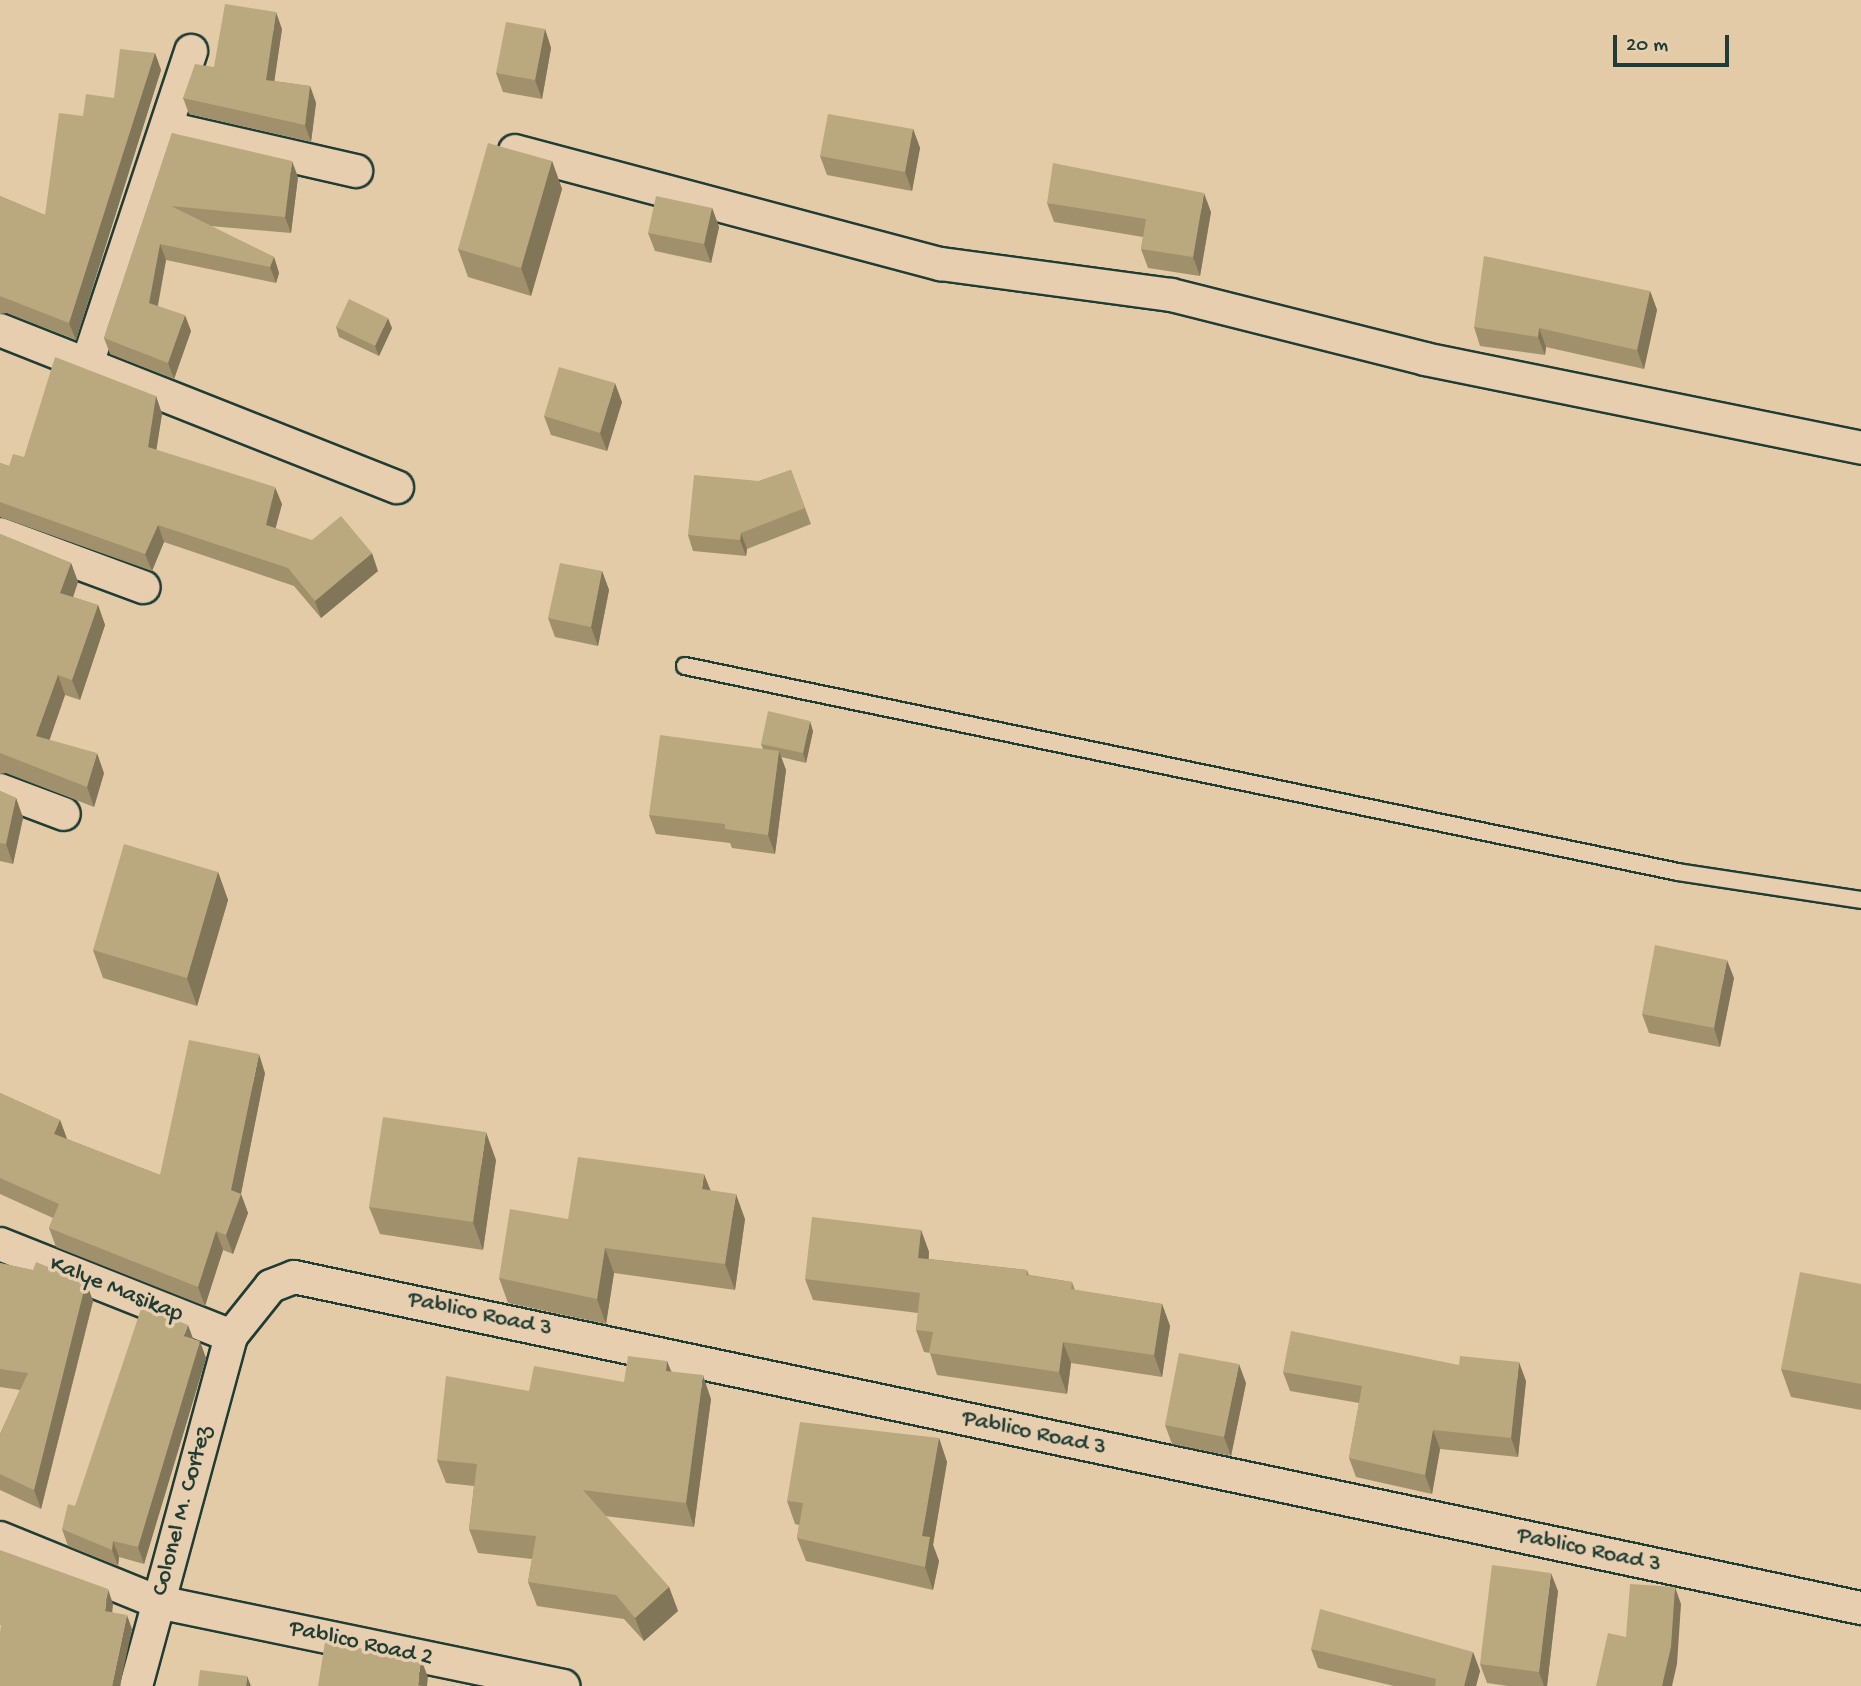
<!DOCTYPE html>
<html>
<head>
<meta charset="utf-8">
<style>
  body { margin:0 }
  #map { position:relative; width:1861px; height:1686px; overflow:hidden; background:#e4cba8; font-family:"Gochi Hand",sans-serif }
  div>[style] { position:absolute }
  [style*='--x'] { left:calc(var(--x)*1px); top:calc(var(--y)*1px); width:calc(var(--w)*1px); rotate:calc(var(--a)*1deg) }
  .roads { filter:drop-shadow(2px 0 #1f3d34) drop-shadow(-2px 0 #1f3d34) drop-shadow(0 2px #1f3d34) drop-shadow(0 -2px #1f3d34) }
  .lane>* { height:16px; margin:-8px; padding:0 8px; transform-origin:8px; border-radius:8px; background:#e7ceaf }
  .street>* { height:32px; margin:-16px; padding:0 16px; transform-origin:16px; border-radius:16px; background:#e7ceaf }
  .wall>* { inset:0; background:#a0916c }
  .shaded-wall>* { inset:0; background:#827658 }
  .building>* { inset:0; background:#baa97e }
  span { translate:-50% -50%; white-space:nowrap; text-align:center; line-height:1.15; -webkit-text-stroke:7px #e7ceaf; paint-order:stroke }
  .street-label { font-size:24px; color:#1f3d34 }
  .scale { position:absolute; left:1613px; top:35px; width:116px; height:32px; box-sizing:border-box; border:4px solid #1f3d34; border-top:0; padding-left:9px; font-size:21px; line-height:24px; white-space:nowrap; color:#1f3d34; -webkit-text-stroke:5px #e7ceaf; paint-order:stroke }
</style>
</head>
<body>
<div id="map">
  <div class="roads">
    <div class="lane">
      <i style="--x:685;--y:666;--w:1014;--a:11.72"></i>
      <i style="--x:1678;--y:872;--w:185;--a:8.7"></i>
    </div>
    <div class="street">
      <i style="--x:167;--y:128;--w:194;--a:12.8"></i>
      <i style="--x:515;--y:151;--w:441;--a:14.9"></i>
      <i style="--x:941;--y:264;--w:232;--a:7.7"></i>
      <i style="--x:1171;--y:295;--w:262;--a:14.1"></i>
      <i style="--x:1425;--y:359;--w:445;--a:11.5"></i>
      <i style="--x:0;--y:330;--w:427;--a:21.6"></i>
      <i style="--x:87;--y:364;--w:330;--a:-71.6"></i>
      <i style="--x:0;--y:534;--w:153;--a:20.3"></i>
      <i style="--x:0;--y:790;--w:68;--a:20.6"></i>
      <i style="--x:0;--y:1244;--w:249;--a:21.7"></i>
      <i style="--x:0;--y:1538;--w:170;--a:22.1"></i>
      <i style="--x:158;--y:1602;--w:414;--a:11.7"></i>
      <i style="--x:136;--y:1686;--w:363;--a:-74.8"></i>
      <i style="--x:231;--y:1336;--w:64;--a:-51.3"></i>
      <i style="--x:271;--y:1286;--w:25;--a:-21"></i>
      <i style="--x:294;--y:1277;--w:1602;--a:11.93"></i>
    </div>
  </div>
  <div class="wall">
    <i style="clip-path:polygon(282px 29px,274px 81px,310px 86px,316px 103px,311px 142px,189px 114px,183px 98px,214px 67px)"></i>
    <i style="clip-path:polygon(545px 29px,551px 48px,542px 99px,503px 92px,496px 73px)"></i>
    <i style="clip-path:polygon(155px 53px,161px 70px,76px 340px,7px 313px,0 314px,0 196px,45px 215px,114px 98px)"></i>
    <i style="clip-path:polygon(913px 129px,920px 148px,912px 191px,827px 175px,820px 156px)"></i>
    <i style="clip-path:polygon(172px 133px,298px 177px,291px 233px,210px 226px,274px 257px,279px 273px,276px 283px,166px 260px,158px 306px,191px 331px,174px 379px,110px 354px,104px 338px)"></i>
    <i style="clip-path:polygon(552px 161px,562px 189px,531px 296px,468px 277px,458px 249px)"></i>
    <i style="clip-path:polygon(1047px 203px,1211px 212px,1200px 276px,1148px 268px,1141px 249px,1143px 237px,1054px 222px)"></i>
    <i style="clip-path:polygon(712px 208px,719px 227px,711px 263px,655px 251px,648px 233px)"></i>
    <i style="clip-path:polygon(1650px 291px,1657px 310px,1644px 369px,1546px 347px,1545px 355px,1480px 346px,1474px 327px)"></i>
    <i style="clip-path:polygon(336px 327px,392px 328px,379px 356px,339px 337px)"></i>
    <i style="clip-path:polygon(156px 396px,162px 414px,156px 450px,282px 504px,275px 528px,378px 571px,321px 618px,294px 586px,164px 542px,152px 571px,0 517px,0 463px,9px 466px,24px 457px)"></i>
    <i style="clip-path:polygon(622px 402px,607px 451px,551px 435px,544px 416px)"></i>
    <i style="clip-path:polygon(791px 470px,811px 524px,747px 549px,746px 556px,693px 551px,688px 535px,759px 481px)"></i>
    <i style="clip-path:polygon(0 534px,71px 563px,78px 582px,73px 597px,98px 605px,105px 625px,80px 700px,65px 695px,49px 740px,104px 773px,94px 807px,6px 773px,0 774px)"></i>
    <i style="clip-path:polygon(602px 571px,609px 590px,598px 646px,555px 637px,548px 618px)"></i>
    <i style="clip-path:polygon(813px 731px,806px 763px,781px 757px,786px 770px,775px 854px,732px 848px,730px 843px,656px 834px,649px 815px,763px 749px,761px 744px)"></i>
    <i style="clip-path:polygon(0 791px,16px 798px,23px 818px,13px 864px,0 861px)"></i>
    <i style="clip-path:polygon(218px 872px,228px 900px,197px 1006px,103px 978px,93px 950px)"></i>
    <i style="clip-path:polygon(1734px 978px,1720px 1047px,1649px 1033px,1642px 1014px)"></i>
    <i style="clip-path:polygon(265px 1073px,241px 1194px,248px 1213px,233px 1254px,223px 1250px,205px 1306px,56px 1247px,49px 1228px,53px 1218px,0 1194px,0 1093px,60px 1120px,67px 1139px,160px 1175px)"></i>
    <i style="clip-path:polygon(496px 1160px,483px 1250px,380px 1234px,369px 1207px)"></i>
    <i style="clip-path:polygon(710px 1190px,745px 1219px,735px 1290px,614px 1273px,606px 1324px,508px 1303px,499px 1278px,568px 1219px)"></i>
    <i style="clip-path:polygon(921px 1230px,929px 1252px,929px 1259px,1027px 1270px,1029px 1275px,1072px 1282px,1075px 1290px,1162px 1304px,1170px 1326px,1162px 1377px,1071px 1363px,1067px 1394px,937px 1375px,930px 1353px,924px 1352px,916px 1330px,918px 1313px,813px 1300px,805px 1279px)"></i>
    <i style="clip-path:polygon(0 1263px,86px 1282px,93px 1301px,41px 1509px,0 1490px,0 1434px,20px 1390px,0 1387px)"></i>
    <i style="clip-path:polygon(1861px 1284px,1861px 1410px,1791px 1397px,1781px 1369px)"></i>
    <i style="clip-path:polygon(193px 1339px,206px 1358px,144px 1564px,119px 1557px,118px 1566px,68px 1546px,62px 1529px,75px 1506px)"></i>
    <i style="clip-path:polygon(667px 1361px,671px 1371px,711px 1399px,694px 1527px,605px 1516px,669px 1587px,678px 1611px,644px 1641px,624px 1619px,537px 1606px,528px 1582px,532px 1559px,478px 1553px,469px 1529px,474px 1486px,446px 1483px,437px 1460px,529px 1391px,624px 1382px)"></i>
    <i style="clip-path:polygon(1283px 1372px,1526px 1381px,1518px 1457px,1440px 1449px,1432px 1494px,1356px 1477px,1349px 1458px,1359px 1403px,1290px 1391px)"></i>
    <i style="clip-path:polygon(1246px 1383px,1231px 1456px,1172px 1444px,1165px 1425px)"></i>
    <i style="clip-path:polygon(939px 1438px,947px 1462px,933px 1545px,939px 1561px,933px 1590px,806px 1561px,797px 1538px,799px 1525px,795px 1524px,787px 1501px)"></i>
    <i style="clip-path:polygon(1558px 1591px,1547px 1686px,1508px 1686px,1487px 1683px,1480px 1664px)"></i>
    <i style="clip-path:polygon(1311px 1649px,1473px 1652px,1480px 1671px,1476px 1686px,1394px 1686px,1318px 1668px)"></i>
  </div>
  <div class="shaded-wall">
    <i style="clip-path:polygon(276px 12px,282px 29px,272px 97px,266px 80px)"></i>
    <i style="clip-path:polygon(545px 29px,551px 48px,542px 99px,535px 80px)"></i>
    <i style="clip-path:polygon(155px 53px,161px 70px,76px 340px,69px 323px)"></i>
    <i style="clip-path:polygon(310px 86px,316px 103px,311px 142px,305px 125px)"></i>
    <i style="clip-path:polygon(913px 129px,920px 148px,912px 191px,905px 172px)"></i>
    <i style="clip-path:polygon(292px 161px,298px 177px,291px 233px,285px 217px)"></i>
    <i style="clip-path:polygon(552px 161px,562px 189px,531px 296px,521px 268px)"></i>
    <i style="clip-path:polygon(1204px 193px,1211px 212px,1200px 276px,1193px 257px)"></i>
    <i style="clip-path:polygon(712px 208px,719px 227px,711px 263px,704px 244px)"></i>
    <i style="clip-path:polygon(160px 244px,166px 260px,155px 319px,149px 303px)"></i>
    <i style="clip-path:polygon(274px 257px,279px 273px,276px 283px,270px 267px)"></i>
    <i style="clip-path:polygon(1650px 291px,1657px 310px,1644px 369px,1637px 350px)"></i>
    <i style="clip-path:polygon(185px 315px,191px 331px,174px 379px,168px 363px)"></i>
    <i style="clip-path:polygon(388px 318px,392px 328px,379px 356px,375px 346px)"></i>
    <i style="clip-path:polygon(1539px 328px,1546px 347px,1545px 355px,1538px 337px)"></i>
    <i style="clip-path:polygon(615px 383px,622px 402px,607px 451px,600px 433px)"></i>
    <i style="clip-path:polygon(156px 396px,162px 414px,154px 465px,148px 447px)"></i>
    <i style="clip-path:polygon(275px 487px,282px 504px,272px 542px,266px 525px)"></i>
    <i style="clip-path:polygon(158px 525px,164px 542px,152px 571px,145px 554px)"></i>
    <i style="clip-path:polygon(741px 533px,747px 549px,746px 556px,740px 540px)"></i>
    <i style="clip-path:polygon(372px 553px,378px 571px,321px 618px,315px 601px)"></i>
    <i style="clip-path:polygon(71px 563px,78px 582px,68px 612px,60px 593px)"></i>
    <i style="clip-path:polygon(602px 571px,609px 590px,598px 646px,591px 627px)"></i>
    <i style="clip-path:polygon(98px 605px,105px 625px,80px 700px,72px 680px)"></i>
    <i style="clip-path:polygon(58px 675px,65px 695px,44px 756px,36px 736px)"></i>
    <i style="clip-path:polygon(810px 721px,813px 731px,806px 763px,803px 753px)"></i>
    <i style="clip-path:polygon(779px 751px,786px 770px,775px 854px,768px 835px)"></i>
    <i style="clip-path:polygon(97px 753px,104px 773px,94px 807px,87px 787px)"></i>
    <i style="clip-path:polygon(16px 798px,23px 818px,13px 864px,6px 844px)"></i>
    <i style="clip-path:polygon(218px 872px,228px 900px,197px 1006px,187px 978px)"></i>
    <i style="clip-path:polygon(1727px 960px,1734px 978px,1720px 1047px,1714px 1028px)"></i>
    <i style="clip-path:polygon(259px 1054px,265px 1073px,240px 1198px,241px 1194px,248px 1213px,233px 1254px,226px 1235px,231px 1190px)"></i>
    <i style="clip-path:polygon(60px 1120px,67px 1139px,54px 1134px)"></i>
    <i style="clip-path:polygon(486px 1132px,496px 1160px,483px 1250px,473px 1222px)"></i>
    <i style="clip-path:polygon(704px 1174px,714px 1199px,702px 1189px)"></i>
    <i style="clip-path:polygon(736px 1194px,745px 1219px,735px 1290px,725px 1264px)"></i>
    <i style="clip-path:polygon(921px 1230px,929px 1252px,926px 1280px,918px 1258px)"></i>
    <i style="clip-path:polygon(216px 1231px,223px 1250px,205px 1306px,198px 1287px)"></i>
    <i style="clip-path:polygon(605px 1248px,614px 1273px,606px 1324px,597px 1299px)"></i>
    <i style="clip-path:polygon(86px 1282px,93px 1301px,41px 1509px,34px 1490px)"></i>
    <i style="clip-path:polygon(1162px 1304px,1170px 1326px,1162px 1377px,1154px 1355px)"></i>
    <i style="clip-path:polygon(188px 1325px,194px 1341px,184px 1336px)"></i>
    <i style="clip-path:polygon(200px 1341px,206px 1358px,144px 1564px,138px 1547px)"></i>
    <i style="clip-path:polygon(1063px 1342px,1071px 1363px,1067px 1394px,1059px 1372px)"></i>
    <i style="clip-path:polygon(667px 1361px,676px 1384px,666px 1371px)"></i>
    <i style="clip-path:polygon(1519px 1362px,1526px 1381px,1518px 1457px,1511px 1438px)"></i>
    <i style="clip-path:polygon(1239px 1364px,1246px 1383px,1231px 1456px,1224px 1437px)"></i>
    <i style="clip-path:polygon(703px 1375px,711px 1399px,694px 1527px,686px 1503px)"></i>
    <i style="clip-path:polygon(1433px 1430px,1440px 1449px,1432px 1494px,1425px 1475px)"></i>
    <i style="clip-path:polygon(939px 1438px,947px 1462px,933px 1545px,939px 1561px,933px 1590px,925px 1567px,922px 1536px)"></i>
    <i style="clip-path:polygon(113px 1541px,119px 1557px,118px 1566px,112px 1550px)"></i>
    <i style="clip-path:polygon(1551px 1573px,1558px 1591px,1547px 1686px,1544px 1686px,1539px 1672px)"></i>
    <i style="clip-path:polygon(669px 1587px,678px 1611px,644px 1641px,635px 1618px)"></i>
    <i style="clip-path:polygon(1675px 1587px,1681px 1604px,1677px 1664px,1672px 1686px,1662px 1686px)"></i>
    <i style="clip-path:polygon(108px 1589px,113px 1604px,111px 1626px,105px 1611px)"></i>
    <i style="clip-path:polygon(127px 1615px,132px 1629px,120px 1686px,112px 1686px)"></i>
    <i style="clip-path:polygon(1473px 1652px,1480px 1671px,1476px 1686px,1464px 1686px)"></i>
    <i style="clip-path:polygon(421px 1659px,428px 1677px,427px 1686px,418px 1686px)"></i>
    <i style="clip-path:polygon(247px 1676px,251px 1686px,246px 1686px)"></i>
  </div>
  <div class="building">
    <i style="clip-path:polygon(225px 4px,276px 12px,266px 80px,310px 86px,305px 125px,183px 98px,195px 64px,214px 67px)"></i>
    <i style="clip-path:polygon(506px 22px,545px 29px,535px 80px,496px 73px)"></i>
    <i style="clip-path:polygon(120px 49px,155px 53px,69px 323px,0 296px,0 196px,45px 215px,59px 113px,83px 116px,86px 94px,114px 98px)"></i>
    <i style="clip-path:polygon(828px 114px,913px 129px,905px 172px,820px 156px)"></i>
    <i style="clip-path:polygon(172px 133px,292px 161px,285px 217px,171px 206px,274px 257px,270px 267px,160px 244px,149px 303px,185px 315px,168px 363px,104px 338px)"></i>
    <i style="clip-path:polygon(488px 143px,552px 161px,521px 268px,458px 249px)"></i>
    <i style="clip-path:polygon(1053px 163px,1204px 193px,1193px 257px,1141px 249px,1146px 219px,1047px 203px)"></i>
    <i style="clip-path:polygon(656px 196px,712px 208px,704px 244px,648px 233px)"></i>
    <i style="clip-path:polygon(1484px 256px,1650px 291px,1637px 350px,1539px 328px,1538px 337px,1474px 327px)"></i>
    <i style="clip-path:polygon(349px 299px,388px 318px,375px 346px,336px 327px)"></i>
    <i style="clip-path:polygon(55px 357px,156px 396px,148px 447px,275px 487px,266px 525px,312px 540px,341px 516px,372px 553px,315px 601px,288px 568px,158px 525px,145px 554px,0 502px,0 463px,9px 466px,13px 454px,24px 457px)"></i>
    <i style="clip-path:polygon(559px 367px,615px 383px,600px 433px,544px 416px)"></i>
    <i style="clip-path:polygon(791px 470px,805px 508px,741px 533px,740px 540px,688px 535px,694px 475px,759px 481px)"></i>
    <i style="clip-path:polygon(0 534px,71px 563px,60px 593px,98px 605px,72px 680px,58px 675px,36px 736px,97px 753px,87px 787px,0 753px)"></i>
    <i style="clip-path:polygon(560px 563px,602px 571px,591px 627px,548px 618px)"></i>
    <i style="clip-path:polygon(768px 711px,810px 721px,803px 753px,761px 744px)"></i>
    <i style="clip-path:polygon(660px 735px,779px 751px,768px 835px,725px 829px,725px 824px,649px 815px)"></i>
    <i style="clip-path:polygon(0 791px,16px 798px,6px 844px,0 843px)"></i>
    <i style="clip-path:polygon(124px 844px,218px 872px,187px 978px,93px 950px)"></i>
    <i style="clip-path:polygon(1655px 945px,1727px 960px,1714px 1028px,1642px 1014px)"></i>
    <i style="clip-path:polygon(189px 1040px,259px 1054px,231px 1190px,241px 1194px,226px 1235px,216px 1231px,198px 1287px,49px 1228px,59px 1204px,0 1178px,0 1093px,60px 1120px,54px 1134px,160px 1175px)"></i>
    <i style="clip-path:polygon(383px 1117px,486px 1132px,473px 1222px,369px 1207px)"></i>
    <i style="clip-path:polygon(578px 1157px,704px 1174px,702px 1189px,736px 1194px,725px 1264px,605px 1248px,597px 1299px,499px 1278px,510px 1209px,568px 1219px)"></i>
    <i style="clip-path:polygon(812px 1217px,921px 1230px,918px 1258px,1027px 1270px,1026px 1275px,1072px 1282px,1071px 1289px,1162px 1304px,1154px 1355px,1063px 1342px,1059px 1372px,929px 1353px,933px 1332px,916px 1330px,920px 1293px,805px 1279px)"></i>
    <i style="clip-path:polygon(36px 1262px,86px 1282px,34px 1490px,0 1474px,0 1434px,28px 1373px,0 1369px,0 1263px,33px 1270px)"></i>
    <i style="clip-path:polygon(1800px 1272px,1861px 1284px,1861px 1384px,1781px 1369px)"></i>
    <i style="clip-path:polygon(142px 1306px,188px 1325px,184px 1336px,200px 1341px,138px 1547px,113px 1541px,112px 1550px,62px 1529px,68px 1504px,75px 1506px)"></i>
    <i style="clip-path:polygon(1291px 1331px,1459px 1365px,1460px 1356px,1519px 1362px,1511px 1438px,1433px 1430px,1425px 1475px,1349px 1458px,1362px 1386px,1283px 1372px)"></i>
    <i style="clip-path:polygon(1179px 1353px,1239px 1364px,1224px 1437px,1165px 1425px)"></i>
    <i style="clip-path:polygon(628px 1356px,667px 1361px,666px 1371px,703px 1375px,686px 1503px,583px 1490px,669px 1587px,635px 1618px,616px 1595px,528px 1582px,536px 1536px,469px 1529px,477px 1464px,437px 1460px,446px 1376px,529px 1391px,534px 1366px,624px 1382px)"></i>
    <i style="clip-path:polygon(800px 1422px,939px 1438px,922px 1536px,930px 1537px,925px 1567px,797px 1538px,803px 1503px,787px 1501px)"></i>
    <i style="clip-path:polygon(0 1550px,108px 1589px,105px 1611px,127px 1615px,112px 1686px,0 1686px,0 1633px,1px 1625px,0 1625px)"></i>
    <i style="clip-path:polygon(1492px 1565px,1551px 1573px,1539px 1672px,1480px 1664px)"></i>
    <i style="clip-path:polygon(1630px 1584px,1675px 1587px,1671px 1647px,1662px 1686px,1596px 1686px,1608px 1633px,1626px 1637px)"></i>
    <i style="clip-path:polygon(1320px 1609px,1473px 1652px,1464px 1686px,1435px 1686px,1436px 1679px,1311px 1649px)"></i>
    <i style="clip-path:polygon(325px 1642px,421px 1659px,418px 1685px,422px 1686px,318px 1686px)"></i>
    <i style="clip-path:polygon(200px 1670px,247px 1676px,246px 1686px,198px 1686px)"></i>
  </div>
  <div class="street-label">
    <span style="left:116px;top:1290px;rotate:22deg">Kalye Masikap</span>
    <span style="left:480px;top:1315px;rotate:12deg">Pablico Road 3</span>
    <span style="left:1034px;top:1434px;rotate:12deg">Pablico Road 3</span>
    <span style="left:183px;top:1511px;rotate:-75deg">Colonel M. Cortez</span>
    <span style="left:1589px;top:1551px;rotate:12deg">Pablico Road 3</span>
    <span style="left:361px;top:1644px;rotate:12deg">Pablico Road 2</span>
  </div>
  <div class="scale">20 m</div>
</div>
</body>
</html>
